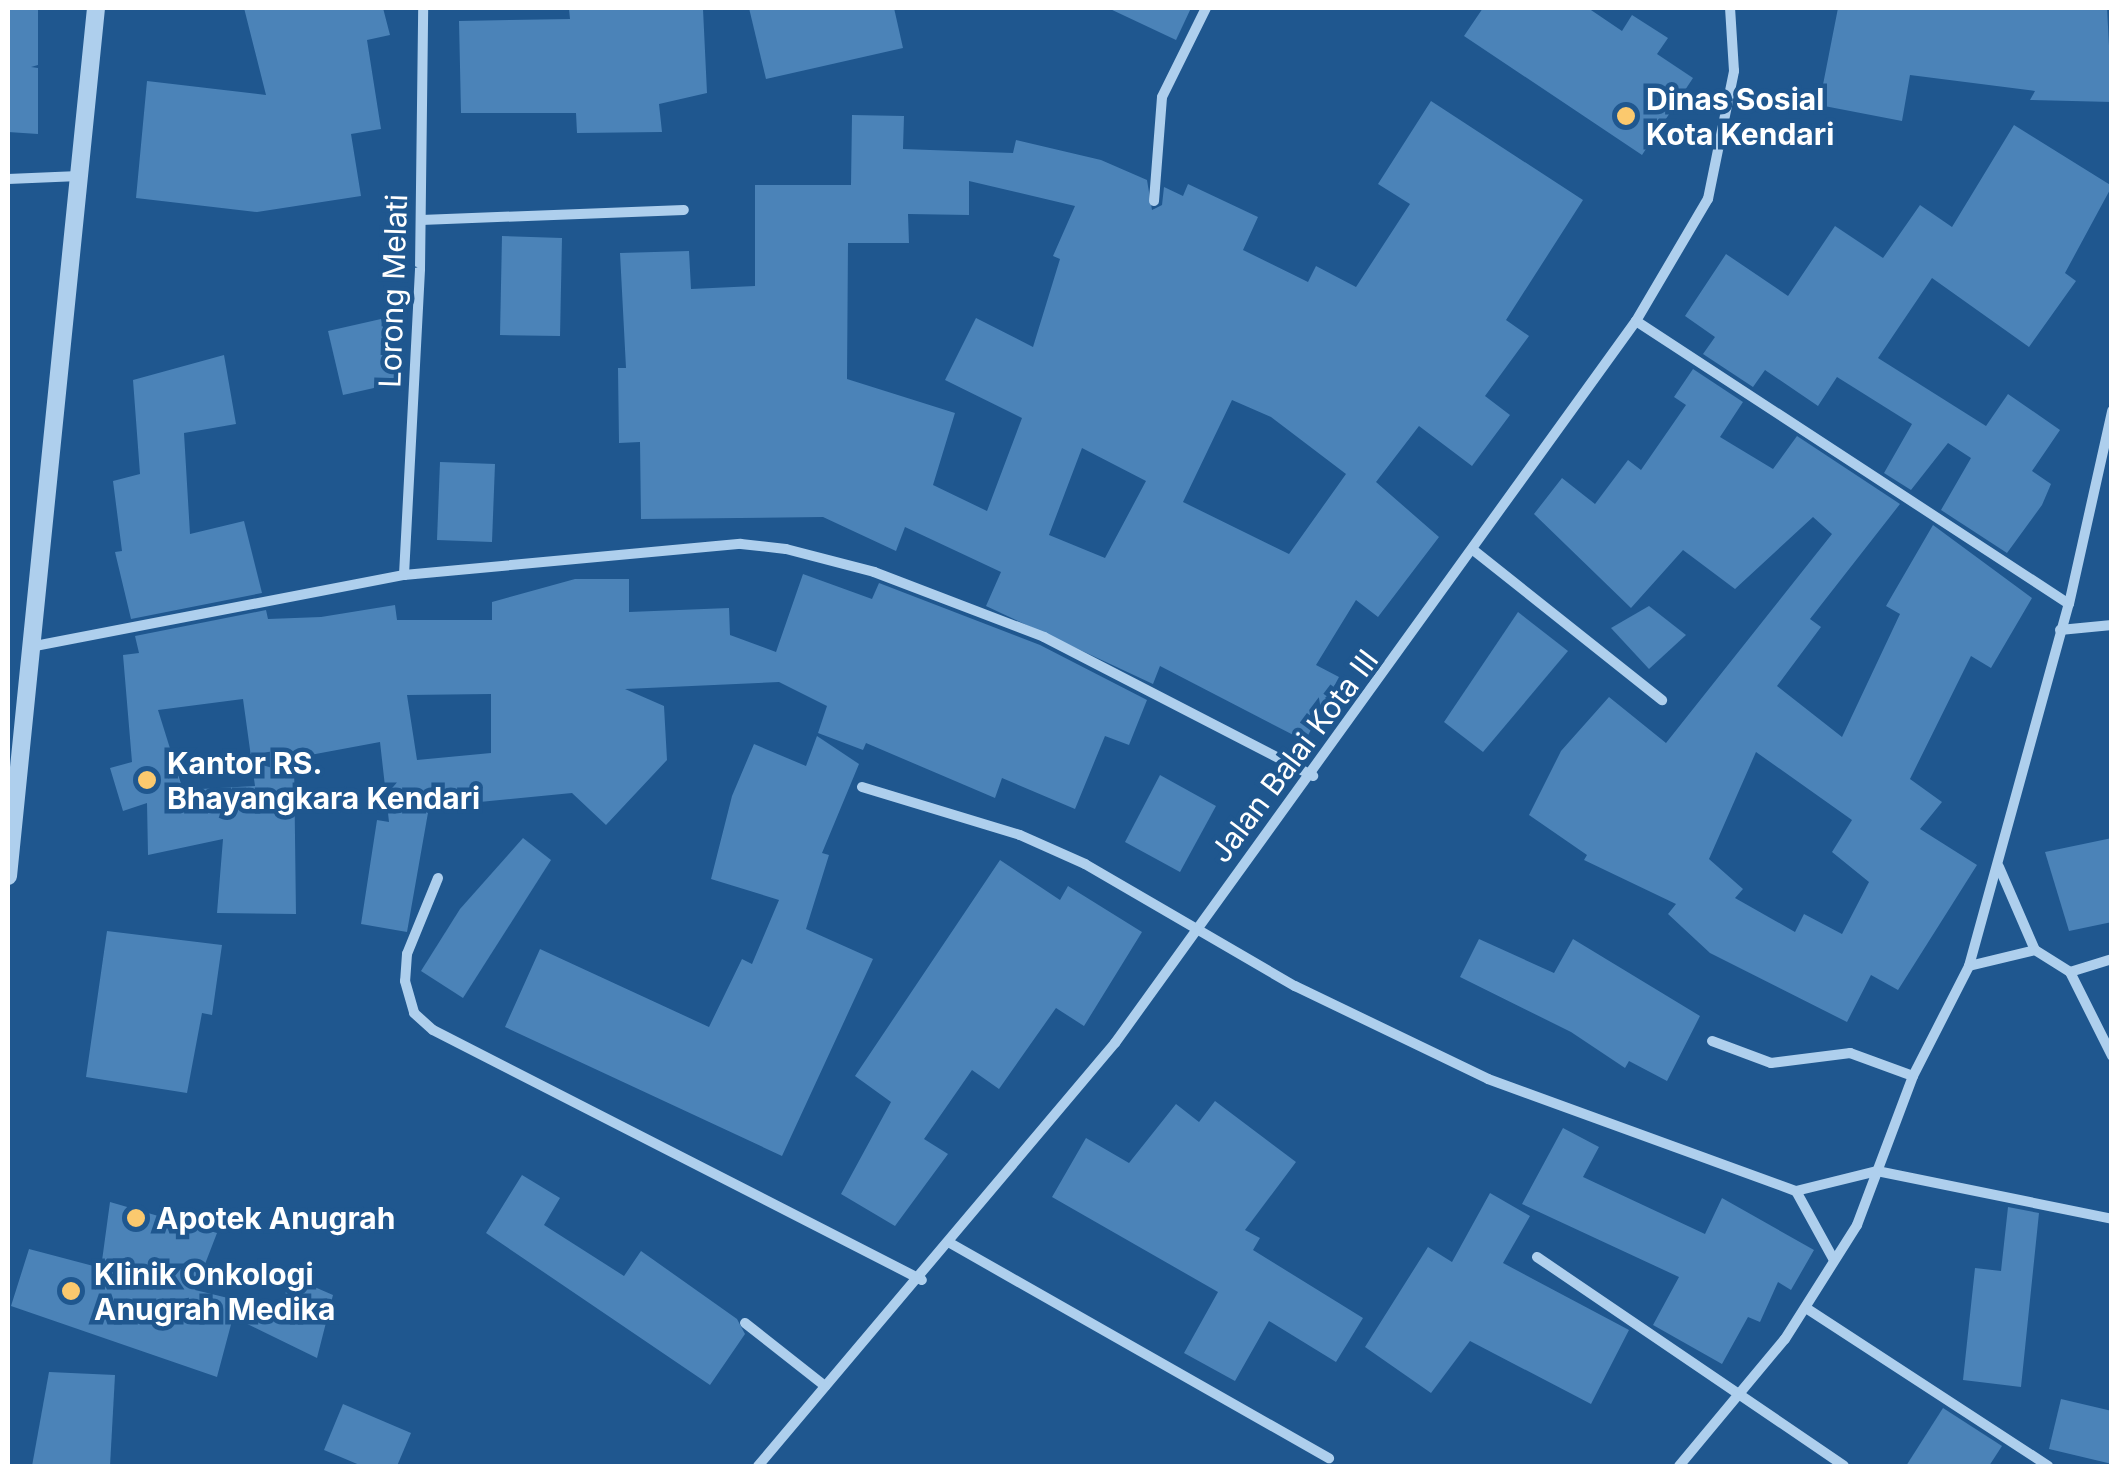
<!DOCTYPE html>
<html>
<head>
<meta charset="utf-8">
<style>
  body { margin:0 }
  #map { position:relative; width:2119px; height:1474px; overflow:hidden; background:#1f578f; font-family:Inter,sans-serif }
  div>[style] { position:absolute }
  [style*='--x'] { left:calc(var(--x)*1px); top:calc(var(--y)*1px); width:calc(var(--w)*1px); rotate:calc(var(--a)*1deg) }
  .building>* { inset:0; background:#4b83b8 }
  .minor>* { height:10px; margin:-5px; padding:0 5px; transform-origin:5px; border-radius:5px; background:#aecfed }
  .tertiary>* { height:18px; margin:-9px; padding:0 9px; transform-origin:9px; border-radius:9px; background:#aecfed }
  .dots>* { width:28px; height:28px; translate:-50% -50%; box-sizing:border-box; border:5px solid #1f578f; border-radius:50% }
  span { translate:-50% -50%; white-space:nowrap; text-align:center; line-height:1.15; -webkit-text-stroke:9px #1f578f; paint-order:stroke }
  .poi-label { font-size:30px; color:#fff; font-weight:700 }
  .left { translate:0 -50%; text-align:left }
  .street-label { font-size:30px; color:#fff }
  .frame { position:absolute; inset:0; border:10px solid #fff; pointer-events:none }
</style>
</head>
<body>
<div id="map">
  <div class="building">
    <i style="clip-path:polygon(8px 8px,38px 8px,38px 65px,31px 67px,38px 68px,38px 134px,8px 132px)"></i>
    <i style="clip-path:polygon(244px 8px,383px 8px,390px 35px,367px 40px,381px 129px,351px 134px,361px 196px,257px 212px,136px 198px,147px 81px,266px 95px)"></i>
    <i style="clip-path:polygon(595px 8px,703px 9px,707px 93px,659px 104px,662px 132px,577px 133px,576px 113px,461px 113px,459px 21px,570px 19px,569px 9px)"></i>
    <i style="clip-path:polygon(749px 8px,894px 8px,903px 48px,766px 79px)"></i>
    <i style="clip-path:polygon(1108px 8px,1191px 8px,1176px 40px)"></i>
    <i style="clip-path:polygon(1483px 8px,1588px 8px,1622px 31px,1632px 15px,1668px 38px,1657px 54px,1693px 78px,1642px 155px,1464px 36px)"></i>
    <i style="clip-path:polygon(1838px 8px,2107px 8px,2112px 102px,2030px 100px,2035px 91px,1910px 75px,1902px 121px,1819px 105px)"></i>
    <i style="clip-path:polygon(evenodd,1431px 101px,1583px 200px,1506px 320px,1529px 336px,1485px 396px,1510px 415px,1472px 466px,1419px 426px,1376px 482px,1439px 537px,1378px 617px,1356px 600px,1316px 665px,1339px 677px,1305px 741px,1160px 666px,1153px 684px,986px 606px,1001px 572px,905px 527px,896px 551px,823px 517px,641px 519px,640px 442px,619px 443px,618px 368px,626px 368px,620px 253px,689px 251px,691px 289px,755px 286px,755px 185px,851px 185px,852px 115px,904px 116px,903px 149px,1013px 153px,1016px 140px,1101px 160px,1147px 180px,1152px 210px,1162px 205px,1164px 187px,1183px 196px,1188px 184px,1258px 217px,1243px 250px,1308px 282px,1316px 266px,1356px 287px,1410px 204px,1378px 184px,1431px 101px,969px 181px,1075px 206px,1053px 256px,1060px 259px,1033px 347px,976px 318px,945px 380px,1022px 418px,987px 511px,933px 485px,955px 413px,847px 379px,848px 243px,909px 243px,908px 214px,969px 215px,969px 181px,1431px 101px,1232px 400px,1271px 417px,1346px 474px,1289px 554px,1183px 502px,1232px 400px,1431px 101px,1082px 448px,1146px 481px,1105px 558px,1049px 535px,1082px 448px)"></i>
    <i style="clip-path:polygon(2014px 125px,2112px 186px,2065px 273px,2076px 281px,2029px 347px,1932px 278px,1878px 358px,1986px 426px,2008px 394px,2060px 430px,2032px 471px,2051px 484px,2042px 505px,2007px 553px,1941px 510px,1971px 458px,1948px 443px,1911px 490px,1884px 473px,1912px 424px,1837px 377px,1818px 406px,1765px 370px,1753px 387px,1703px 354px,1715px 337px,1685px 316px,1726px 254px,1788px 296px,1835px 226px,1883px 258px,1920px 205px,1952px 227px)"></i>
    <i style="clip-path:polygon(502px 236px,562px 238px,560px 336px,500px 335px)"></i>
    <i style="clip-path:polygon(381px 319px,396px 383px,343px 395px,328px 331px)"></i>
    <i style="clip-path:polygon(224px 355px,236px 424px,184px 433px,190px 534px,244px 521px,262px 593px,131px 619px,115px 552px,122px 551px,113px 481px,140px 474px,133px 380px)"></i>
    <i style="clip-path:polygon(evenodd,1693px 369px,1743px 402px,1720px 437px,1773px 469px,1797px 436px,1900px 504px,1810px 619px,1821px 627px,1777px 686px,1842px 737px,1900px 614px,1886px 606px,1933px 525px,2032px 598px,1991px 668px,1971px 656px,1910px 779px,1942px 802px,1920px 829px,1977px 865px,1898px 990px,1871px 975px,1847px 1022px,1710px 953px,1668px 914px,1676px 904px,1584px 860px,1587px 855px,1529px 815px,1561px 751px,1609px 697px,1666px 743px,1832px 534px,1813px 517px,1735px 589px,1683px 550px,1631px 608px,1534px 514px,1562px 478px,1595px 504px,1628px 460px,1641px 470px,1686px 405px,1674px 397px,1693px 369px,1756px 752px,1852px 820px,1832px 852px,1869px 882px,1842px 934px,1804px 914px,1795px 932px,1735px 898px,1743px 889px,1709px 859px,1756px 752px)"></i>
    <i style="clip-path:polygon(440px 462px,495px 464px,492px 542px,437px 540px)"></i>
    <i style="clip-path:polygon(evenodd,803px 574px,872px 599px,879px 583px,1040px 645px,1147px 700px,1129px 745px,1105px 736px,1075px 809px,1002px 778px,995px 798px,866px 743px,863px 750px,818px 733px,827px 706px,779px 682px,625px 689px,664px 706px,667px 760px,606px 825px,572px 793px,429px 807px,407px 932px,361px 924px,377px 820px,389px 822px,380px 742px,294px 758px,296px 914px,217px 913px,223px 839px,148px 855px,147px 803px,123px 811px,110px 768px,132px 762px,123px 655px,139px 653px,135px 636px,266px 610px,268px 619px,321px 617px,395px 605px,397px 620px,492px 620px,492px 602px,575px 579px,629px 579px,629px 612px,729px 608px,730px 635px,776px 652px,803px 574px,491px 694px,491px 753px,417px 760px,407px 695px,491px 694px,803px 574px,243px 699px,255px 786px,183px 790px,158px 710px,243px 699px)"></i>
    <i style="clip-path:polygon(1649px 606px,1686px 635px,1649px 669px,1611px 628px)"></i>
    <i style="clip-path:polygon(1518px 612px,1568px 651px,1483px 752px,1444px 722px)"></i>
    <i style="clip-path:polygon(817px 736px,859px 764px,822px 853px,829px 855px,806px 929px,873px 959px,782px 1156px,505px 1027px,540px 949px,709px 1027px,742px 959px,752px 964px,779px 900px,711px 879px,732px 796px,754px 744px,806px 766px)"></i>
    <i style="clip-path:polygon(1160px 775px,1216px 806px,1180px 872px,1125px 842px)"></i>
    <i style="clip-path:polygon(523px 838px,551px 860px,463px 998px,421px 971px,460px 909px)"></i>
    <i style="clip-path:polygon(2112px 838px,2112px 922px,2069px 931px,2045px 852px)"></i>
    <i style="clip-path:polygon(1000px 860px,1060px 900px,1068px 886px,1142px 932px,1084px 1026px,1056px 1008px,999px 1089px,972px 1070px,924px 1139px,948px 1154px,895px 1226px,841px 1194px,891px 1102px,855px 1076px)"></i>
    <i style="clip-path:polygon(107px 931px,222px 945px,212px 1015px,202px 1013px,187px 1093px,86px 1077px)"></i>
    <i style="clip-path:polygon(1479px 939px,1554px 973px,1573px 939px,1700px 1016px,1667px 1081px,1629px 1061px,1625px 1068px,1571px 1032px,1460px 977px)"></i>
    <i style="clip-path:polygon(1215px 1101px,1296px 1162px,1245px 1230px,1260px 1238px,1253px 1250px,1363px 1318px,1336px 1362px,1269px 1321px,1235px 1381px,1184px 1353px,1218px 1292px,1052px 1197px,1086px 1138px,1129px 1163px,1176px 1104px,1199px 1122px)"></i>
    <i style="clip-path:polygon(1563px 1128px,1599px 1147px,1583px 1177px,1705px 1234px,1722px 1198px,1814px 1250px,1791px 1290px,1778px 1282px,1760px 1322px,1748px 1317px,1722px 1364px,1653px 1325px,1679px 1277px,1522px 1204px)"></i>
    <i style="clip-path:polygon(522px 1175px,560px 1198px,544px 1225px,624px 1276px,641px 1251px,737px 1319px,745px 1334px,710px 1385px,486px 1233px)"></i>
    <i style="clip-path:polygon(1490px 1193px,1530px 1216px,1503px 1263px,1629px 1330px,1591px 1404px,1470px 1341px,1431px 1393px,1365px 1347px,1428px 1247px,1452px 1262px)"></i>
    <i style="clip-path:polygon(110px 1202px,217px 1233px,195px 1290px,282px 1311px,289px 1276px,333px 1295px,317px 1358px,233px 1317px,217px 1377px,11px 1306px,29px 1249px,101px 1268px)"></i>
    <i style="clip-path:polygon(2008px 1207px,2039px 1213px,2021px 1387px,1963px 1380px,1975px 1268px,2001px 1271px)"></i>
    <i style="clip-path:polygon(49px 1372px,115px 1375px,110px 1466px,32px 1466px)"></i>
    <i style="clip-path:polygon(2061px 1399px,2112px 1411px,2112px 1464px,2049px 1449px)"></i>
    <i style="clip-path:polygon(343px 1404px,411px 1433px,397px 1466px,362px 1466px,324px 1450px)"></i>
    <i style="clip-path:polygon(1943px 1408px,2002px 1446px,1989px 1466px,1906px 1466px)"></i>
  </div>
  <div class="minor">
    <i style="--x:8;--y:179;--w:71;--a:-2.4"></i>
    <i style="--x:1154;--y:201;--w:104;--a:-85.6"></i>
    <i style="--x:1162;--y:97;--w:99;--a:-63.7"></i>
    <i style="--x:421;--y:220;--w:263;--a:-2.2"></i>
    <i style="--x:1636;--y:321;--w:517;--a:33.17"></i>
    <i style="--x:1472;--y:549;--w:243;--a:38.5"></i>
    <i style="--x:404;--y:575;--w:306;--a:-87"></i>
    <i style="--x:420;--y:269;--w:261;--a:-89.3"></i>
    <i style="--x:2060;--y:630;--w:52;--a:-5.5"></i>
    <i style="--x:35;--y:646;--w:376;--a:-10.9"></i>
    <i style="--x:404;--y:575;--w:338;--a:-5.3"></i>
    <i style="--x:741;--y:544;--w:45;--a:6.3"></i>
    <i style="--x:786;--y:549;--w:91;--a:14.6"></i>
    <i style="--x:874;--y:572;--w:182;--a:20.9"></i>
    <i style="--x:1044;--y:637;--w:303;--a:27.3"></i>
    <i style="--x:862;--y:787;--w:165;--a:16.9"></i>
    <i style="--x:1020;--y:835;--w:71;--a:24"></i>
    <i style="--x:1085;--y:864;--w:243;--a:30.2"></i>
    <i style="--x:1295;--y:986;--w:214;--a:25.7"></i>
    <i style="--x:1488;--y:1079;--w:328;--a:20"></i>
    <i style="--x:1796;--y:1191;--w:83;--a:-13.9"></i>
    <i style="--x:1877;--y:1171;--w:240;--a:11.5"></i>
    <i style="--x:1999;--y:867;--w:90;--a:66.6"></i>
    <i style="--x:438;--y:878;--w:82;--a:112.2"></i>
    <i style="--x:407;--y:954;--w:27;--a:94"></i>
    <i style="--x:405;--y:981;--w:33;--a:74"></i>
    <i style="--x:414;--y:1013;--w:25;--a:42"></i>
    <i style="--x:433;--y:1030;--w:549;--a:27.08"></i>
    <i style="--x:1969;--y:966;--w:68;--a:-13.6"></i>
    <i style="--x:2035;--y:950;--w:41;--a:32.2"></i>
    <i style="--x:2070;--y:972;--w:44;--a:-17.2"></i>
    <i style="--x:2070;--y:972;--w:94;--a:63.4"></i>
    <i style="--x:1712;--y:1041;--w:63;--a:20.4"></i>
    <i style="--x:1771;--y:1063;--w:80;--a:-7.2"></i>
    <i style="--x:1850;--y:1053;--w:67;--a:20.1"></i>
    <i style="--x:1796;--y:1191;--w:79;--a:61.2"></i>
    <i style="--x:950;--y:1243;--w:436;--a:29.6"></i>
    <i style="--x:1537;--y:1257;--w:371;--a:34.2"></i>
    <i style="--x:1806;--y:1308;--w:289;--a:33.1"></i>
    <i style="--x:745;--y:1323;--w:102;--a:38.2"></i>
    <i style="--x:758;--y:1466;--w:554;--a:-49.84"></i>
    <i style="--x:1115;--y:1043;--w:890;--a:-54.19"></i>
    <i style="--x:1636;--y:321;--w:142;--a:-59.5"></i>
    <i style="--x:1708;--y:199;--w:131;--a:-78.5"></i>
    <i style="--x:1734;--y:71;--w:63;--a:-93.6"></i>
    <i style="--x:1679;--y:1466;--w:165;--a:-50.2"></i>
    <i style="--x:1785;--y:1339;--w:135;--a:-57.7"></i>
    <i style="--x:1857;--y:1225;--w:159;--a:-69.4"></i>
    <i style="--x:1913;--y:1076;--w:123;--a:-63"></i>
    <i style="--x:1969;--y:966;--w:376;--a:-74.6"></i>
    <i style="--x:2069;--y:604;--w:198;--a:-77.4"></i>
  </div>
  <div class="tertiary">
    <i style="--x:8;--y:876;--w:872;--a:-84.21"></i>
  </div>
  <div class="dots">
    <i style="left:1626px;top:116px;background:#fbc96e"></i>
    <i style="left:147px;top:780px;background:#fbc96e"></i>
    <i style="left:136px;top:1218px;background:#fbc96e"></i>
    <i style="left:71px;top:1291px;background:#fbc96e"></i>
  </div>
  <div class="poi-label">
    <span class="left" style="left:1646px;top:116px">Dinas Sosial<br>Kota Kendari</span>
    <span class="left" style="left:167px;top:780px">Kantor RS.<br>Bhayangkara Kendari</span>
    <span class="left" style="left:156px;top:1218px">Apotek Anugrah</span>
    <span class="left" style="left:94px;top:1291px">Klinik Onkologi<br>Anugrah Medika</span>
  </div>
  <div class="street-label">
    <span style="left:393px;top:291px;rotate:-88deg">Lorong Melati</span>
    <span style="left:1294px;top:756px;rotate:-53deg">Jalan Balai Kota III</span>
  </div>
  <div class="frame"></div>
</div>
</body>
</html>
